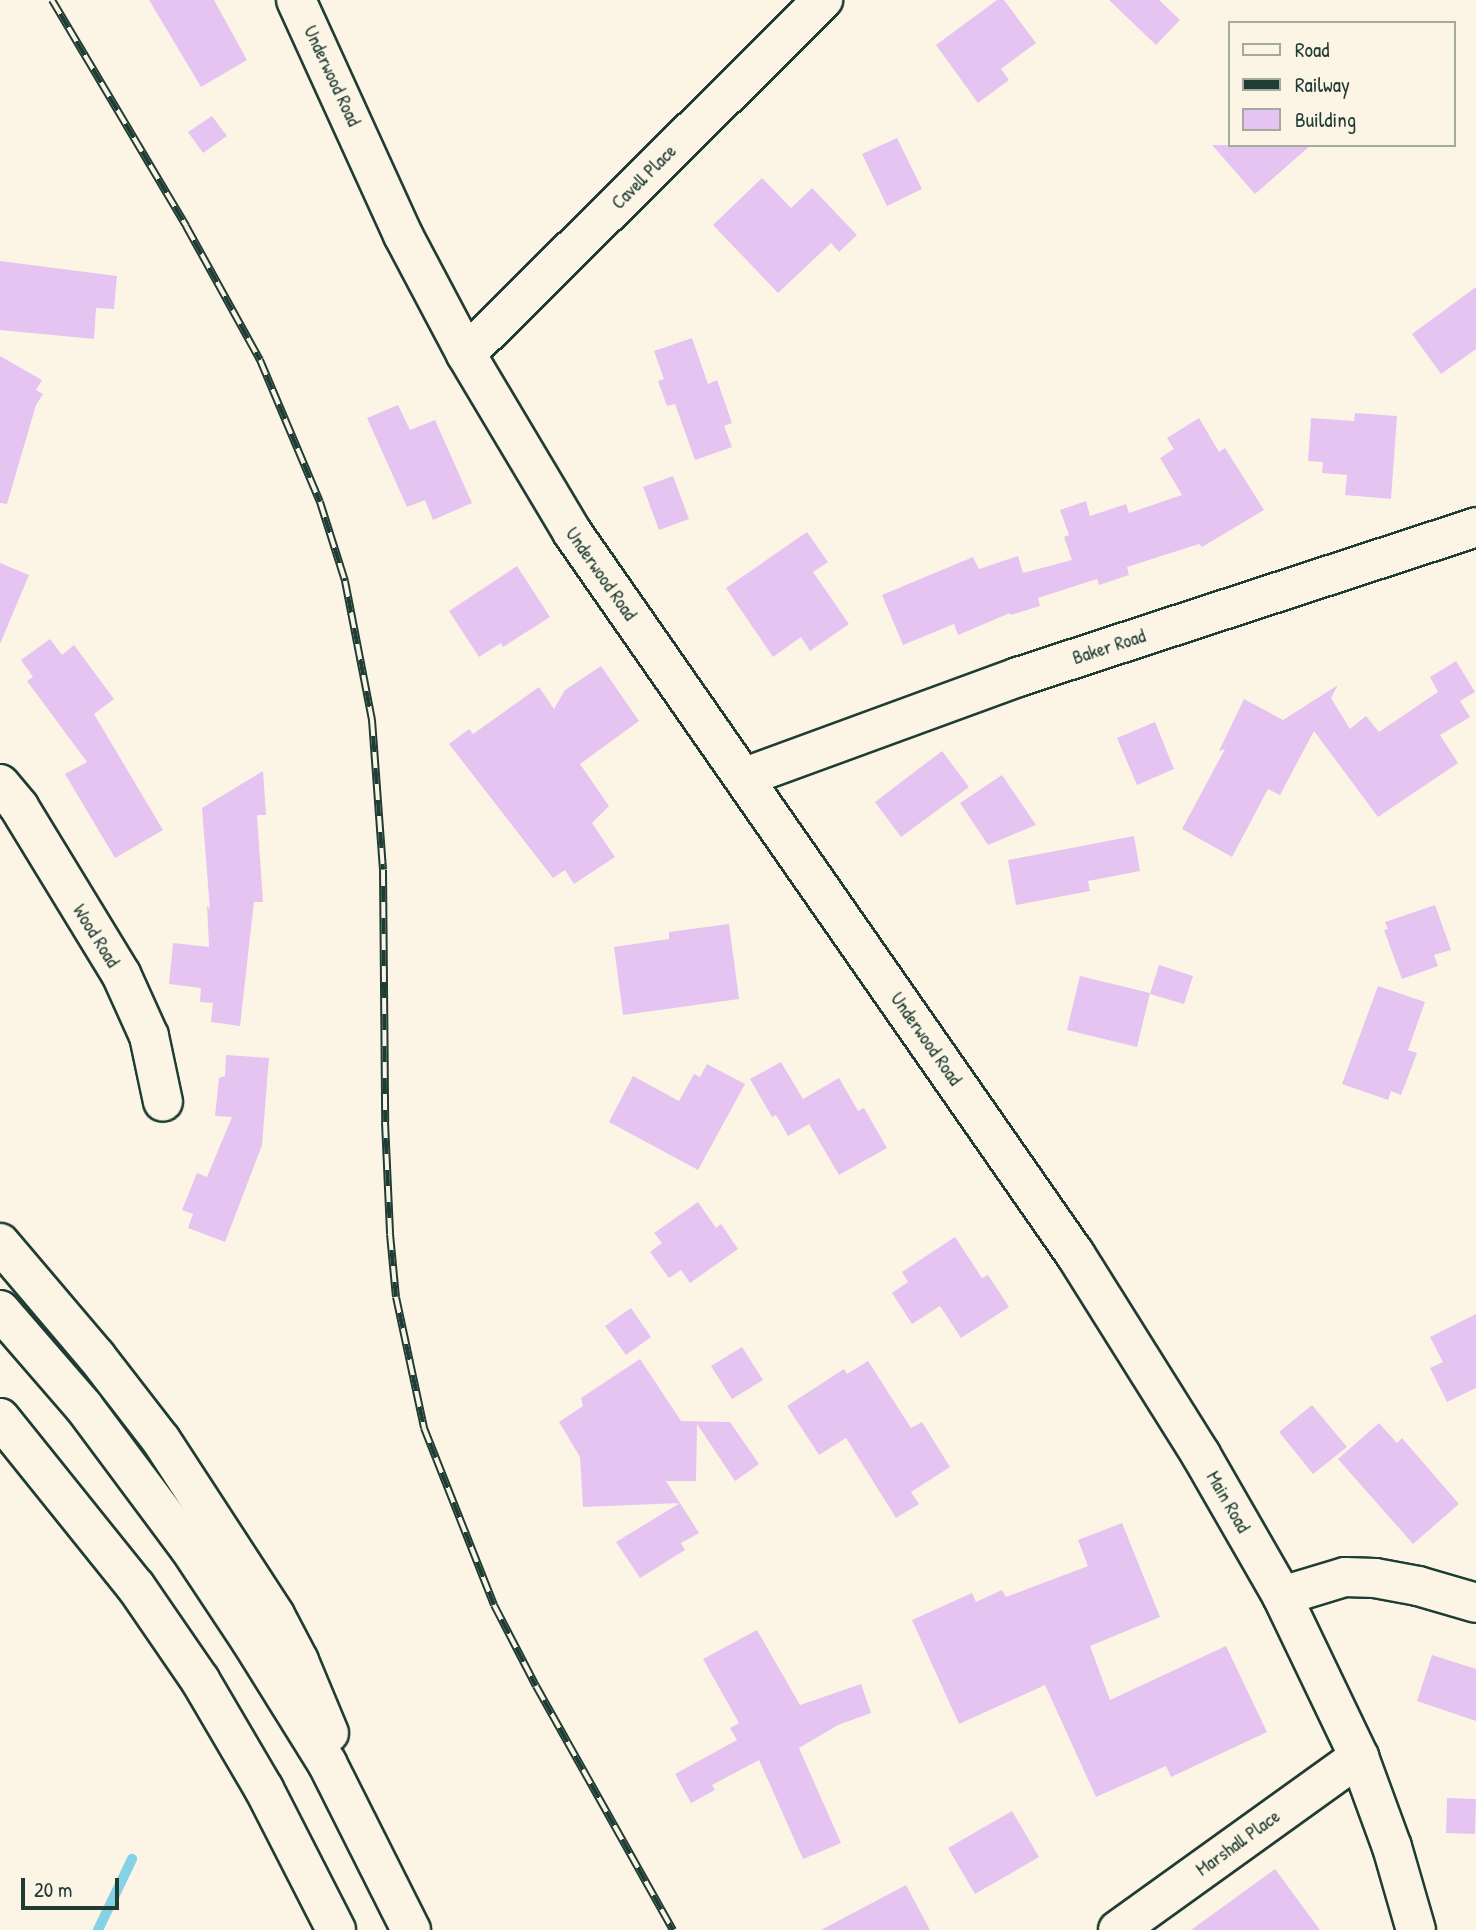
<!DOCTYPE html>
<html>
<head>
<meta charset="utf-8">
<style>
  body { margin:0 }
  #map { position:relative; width:1476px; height:1930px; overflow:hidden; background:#fcf5e5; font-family:"Patrick Hand",sans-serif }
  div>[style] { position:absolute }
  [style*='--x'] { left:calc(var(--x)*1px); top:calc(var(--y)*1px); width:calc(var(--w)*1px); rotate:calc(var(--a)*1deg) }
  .stream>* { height:10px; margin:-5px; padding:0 5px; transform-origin:5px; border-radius:5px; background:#85d1e5 }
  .building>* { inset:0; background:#e5c4f1 }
  .roads { filter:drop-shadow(2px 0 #1f3d34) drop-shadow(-2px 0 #1f3d34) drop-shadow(0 2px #1f3d34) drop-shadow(0 -2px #1f3d34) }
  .minor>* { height:38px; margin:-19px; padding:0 19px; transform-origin:19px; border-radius:19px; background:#fcf5e5 }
  .major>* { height:38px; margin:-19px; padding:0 19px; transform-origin:19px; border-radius:19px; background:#fcf5e5 }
  .highway>* { height:38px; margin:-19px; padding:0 19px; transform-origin:19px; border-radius:19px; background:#fcf5e5 }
  .rail>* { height:8px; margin-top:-4px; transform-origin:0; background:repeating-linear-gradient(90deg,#fcf5e5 0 16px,#1f3d34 0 32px); box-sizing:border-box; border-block:2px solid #1f3d34 }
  span { translate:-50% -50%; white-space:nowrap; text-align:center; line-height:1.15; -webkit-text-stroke:5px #fcf5e5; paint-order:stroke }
  .street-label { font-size:19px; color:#1f3d34 }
  .legend { position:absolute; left:1228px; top:21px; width:228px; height:126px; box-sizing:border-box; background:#fcf5e5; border:2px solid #a4ab9e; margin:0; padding:9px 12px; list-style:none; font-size:21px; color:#1f3d34 }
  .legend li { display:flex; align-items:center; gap:14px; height:35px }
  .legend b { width:35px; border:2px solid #a4ab9e }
  .scale { position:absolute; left:21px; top:1878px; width:98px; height:32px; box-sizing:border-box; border:4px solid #1f3d34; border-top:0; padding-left:9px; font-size:21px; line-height:24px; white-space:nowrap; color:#1f3d34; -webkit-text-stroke:5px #fcf5e5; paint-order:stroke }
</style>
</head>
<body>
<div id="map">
  <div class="stream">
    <i style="--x:98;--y:1930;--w:79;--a:-64.4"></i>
  </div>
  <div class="building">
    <i style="clip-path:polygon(149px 0,214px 0,247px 60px,201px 87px)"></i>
    <i style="clip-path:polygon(997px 0,1004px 0,1036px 43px,1001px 69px,1009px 80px,978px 103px,936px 45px)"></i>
    <i style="clip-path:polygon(1109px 0,1159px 0,1180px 20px,1156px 45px)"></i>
    <i style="clip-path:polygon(212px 116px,227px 136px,203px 153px,188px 132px)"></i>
    <i style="clip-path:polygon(897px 138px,922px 189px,887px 206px,862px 154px)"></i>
    <i style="clip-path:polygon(1212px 145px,1311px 145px,1255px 194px)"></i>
    <i style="clip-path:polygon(762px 178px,791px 208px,812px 188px,857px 235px,839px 252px,831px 243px,778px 293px,713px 225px)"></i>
    <i style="clip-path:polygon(0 261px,117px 276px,114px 309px,96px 308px,94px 339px,0 330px)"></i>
    <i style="clip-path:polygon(1476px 287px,1476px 349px,1441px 374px,1412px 334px)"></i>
    <i style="clip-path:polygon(692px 338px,708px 384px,717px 380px,732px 423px,724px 426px,732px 447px,695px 460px,675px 404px,667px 406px,658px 381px,664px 379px,654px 351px)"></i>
    <i style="clip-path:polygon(0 356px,42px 380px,36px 390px,43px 394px,36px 405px,7px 504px,0 503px)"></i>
    <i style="clip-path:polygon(398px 405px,410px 430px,435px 420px,472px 503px,433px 520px,425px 500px,407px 507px,367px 418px)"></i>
    <i style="clip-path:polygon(1355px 413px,1397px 416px,1391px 499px,1345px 495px,1347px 475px,1322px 473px,1323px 462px,1308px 461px,1311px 418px,1354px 421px)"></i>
    <i style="clip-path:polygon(1199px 418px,1219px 452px,1225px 448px,1264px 510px,1202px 547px,1199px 544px,1127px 567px,1129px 575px,1099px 585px,1097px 579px,1038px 598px,1040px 606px,1011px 615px,1010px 613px,958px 635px,954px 624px,903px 645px,882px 595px,973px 557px,979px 569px,1018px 556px,1023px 573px,1072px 560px,1064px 537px,1069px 535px,1060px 510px,1086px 501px,1090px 516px,1126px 504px,1129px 513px,1182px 495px,1160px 458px,1174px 449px,1167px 438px)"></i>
    <i style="clip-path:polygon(673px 476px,689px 519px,659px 530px,643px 487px)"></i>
    <i style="clip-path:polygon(807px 532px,828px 562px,813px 572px,849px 624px,810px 651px,801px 637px,773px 657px,726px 588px)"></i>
    <i style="clip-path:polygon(0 563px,29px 575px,0 644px)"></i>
    <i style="clip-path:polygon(517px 566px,550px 617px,503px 647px,501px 643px,479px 657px,449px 611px)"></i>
    <i style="clip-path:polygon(50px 639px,62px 655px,74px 645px,114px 699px,94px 714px,163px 830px,115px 858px,65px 774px,87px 762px,27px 681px,33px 677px,21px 660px)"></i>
    <i style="clip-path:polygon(1456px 661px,1475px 692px,1460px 701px,1470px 717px,1440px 735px,1458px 763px,1378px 817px,1314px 731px,1280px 795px,1268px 789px,1232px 857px,1182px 829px,1225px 749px,1219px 751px,1244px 699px,1283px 720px,1338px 685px,1331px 698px,1350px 729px,1366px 716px,1379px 732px,1438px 692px,1430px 677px)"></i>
    <i style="clip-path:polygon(601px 666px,639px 721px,580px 764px,609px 806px,592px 823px,615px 857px,574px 884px,565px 870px,553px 878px,449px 744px,469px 729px,473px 734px,539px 687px,554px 709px,565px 690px)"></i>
    <i style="clip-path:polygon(1155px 722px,1174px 769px,1137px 785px,1117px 738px)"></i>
    <i style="clip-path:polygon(942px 751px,969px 787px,901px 837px,875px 802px)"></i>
    <i style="clip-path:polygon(263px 771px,266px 815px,257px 815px,263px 902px,254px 902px,240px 1026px,211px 1022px,213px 1003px,200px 1002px,201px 988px,169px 984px,173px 943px,209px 947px,207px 905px,210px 910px,202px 808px)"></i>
    <i style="clip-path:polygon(1002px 775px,1036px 825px,988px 845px,960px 803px)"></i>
    <i style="clip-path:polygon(1134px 836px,1140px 871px,1088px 881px,1090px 891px,1016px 905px,1008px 860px)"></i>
    <i style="clip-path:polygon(1435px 905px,1451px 950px,1434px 955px,1438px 966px,1402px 979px,1384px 930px,1388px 929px,1385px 922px)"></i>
    <i style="clip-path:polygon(729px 924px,739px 999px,623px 1015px,614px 947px,669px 939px,669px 932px)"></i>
    <i style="clip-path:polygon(1159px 965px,1193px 976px,1184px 1004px,1150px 994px)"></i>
    <i style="clip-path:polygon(1080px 976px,1150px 993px,1137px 1047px,1067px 1030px)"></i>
    <i style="clip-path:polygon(1378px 986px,1425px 1002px,1408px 1050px,1417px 1053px,1401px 1095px,1391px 1091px,1388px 1100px,1342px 1084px)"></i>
    <i style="clip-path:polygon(226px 1055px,269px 1058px,262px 1145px,225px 1242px,188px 1228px,193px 1214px,182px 1210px,197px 1173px,207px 1177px,232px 1117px,215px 1116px,219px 1078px,225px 1076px)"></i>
    <i style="clip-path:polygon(781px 1062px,803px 1099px,839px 1078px,858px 1111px,864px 1108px,887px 1148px,839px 1175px,809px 1124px,788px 1136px,776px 1115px,772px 1117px,750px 1079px)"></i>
    <i style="clip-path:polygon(707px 1064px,745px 1084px,698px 1170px,609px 1122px,633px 1076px,679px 1101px,694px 1074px,700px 1077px)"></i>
    <i style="clip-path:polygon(698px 1202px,716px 1228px,721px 1224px,738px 1249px,690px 1283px,681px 1270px,669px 1278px,650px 1252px,662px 1243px,654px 1233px)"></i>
    <i style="clip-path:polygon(955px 1237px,982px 1278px,988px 1275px,1009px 1307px,961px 1338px,940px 1306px,912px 1324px,892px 1293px,908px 1282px,902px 1272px)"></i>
    <i style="clip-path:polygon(631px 1308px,651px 1337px,626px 1355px,605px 1326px)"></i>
    <i style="clip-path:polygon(1476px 1314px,1476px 1388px,1447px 1402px,1430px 1368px,1443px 1362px,1430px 1337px)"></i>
    <i style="clip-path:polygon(742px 1347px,763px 1380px,732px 1399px,711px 1366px)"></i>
    <i style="clip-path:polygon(640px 1359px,681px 1421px,730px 1422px,759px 1464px,735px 1481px,697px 1424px,696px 1481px,666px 1481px,699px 1533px,681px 1543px,685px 1550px,640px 1578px,616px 1542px,680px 1503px,583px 1507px,580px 1457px,559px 1422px,583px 1406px,581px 1398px)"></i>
    <i style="clip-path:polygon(868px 1361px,911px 1428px,922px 1422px,950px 1467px,911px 1492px,919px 1504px,896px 1518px,846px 1438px,819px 1455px,787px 1406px,844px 1369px,847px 1374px)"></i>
    <i style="clip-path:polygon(1312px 1405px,1347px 1447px,1313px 1474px,1279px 1432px)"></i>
    <i style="clip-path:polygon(1379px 1423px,1397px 1443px,1402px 1438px,1459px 1504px,1413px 1544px,1338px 1459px)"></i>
    <i style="clip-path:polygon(1122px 1523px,1160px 1617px,1090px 1646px,1110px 1700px,1226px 1646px,1267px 1732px,1171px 1777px,1166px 1766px,1096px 1797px,1045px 1685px,959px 1724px,912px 1620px,972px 1593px,976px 1602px,1002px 1590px,1006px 1597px,1088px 1566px,1078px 1540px)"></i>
    <i style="clip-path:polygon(757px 1630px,800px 1705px,861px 1684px,871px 1713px,838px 1725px,799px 1748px,841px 1843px,803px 1859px,759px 1760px,712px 1785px,715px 1790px,691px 1803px,675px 1774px,737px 1740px,730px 1728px,739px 1723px,703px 1659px)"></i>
    <i style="clip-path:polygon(1432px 1655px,1476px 1669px,1476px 1721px,1417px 1701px)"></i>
    <i style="clip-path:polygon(1447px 1798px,1476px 1799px,1475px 1834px,1446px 1833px)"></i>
    <i style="clip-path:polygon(1012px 1811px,1039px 1857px,975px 1894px,948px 1848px)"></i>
    <i style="clip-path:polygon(1275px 1869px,1320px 1930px,1191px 1930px)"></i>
    <i style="clip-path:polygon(906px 1885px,930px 1930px,821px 1930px)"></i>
  </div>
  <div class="roads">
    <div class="minor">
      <i style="--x:466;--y:354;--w:503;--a:-44.76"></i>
      <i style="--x:745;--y:777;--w:291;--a:-20.1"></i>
      <i style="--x:1018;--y:677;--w:482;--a:-18.1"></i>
      <i style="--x:0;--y:784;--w:30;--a:50"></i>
      <i style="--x:19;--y:807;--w:196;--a:58.6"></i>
      <i style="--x:121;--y:974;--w:68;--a:65.7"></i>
      <i style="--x:149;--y:1036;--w:67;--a:78"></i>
      <i style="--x:1282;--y:1596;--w:66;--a:-16.8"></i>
      <i style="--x:1345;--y:1577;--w:30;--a:2"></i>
      <i style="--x:1375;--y:1578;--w:44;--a:10.5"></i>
      <i style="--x:1418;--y:1586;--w:60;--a:16.3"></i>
      <i style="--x:1118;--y:1930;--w:297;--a:-35.7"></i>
    </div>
    <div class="major">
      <i style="--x:296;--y:0;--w:258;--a:65.5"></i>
      <i style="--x:403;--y:235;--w:135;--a:62.1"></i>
      <i style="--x:466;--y:354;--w:207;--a:59.2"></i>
      <i style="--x:572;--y:532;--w:880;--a:55.14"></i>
      <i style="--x:1075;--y:1254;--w:237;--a:57.9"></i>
      <i style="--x:1201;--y:1455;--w:163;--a:60.1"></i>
      <i style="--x:1282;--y:1596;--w:178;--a:64.4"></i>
      <i style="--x:1359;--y:1757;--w:96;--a:69.9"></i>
      <i style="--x:1392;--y:1847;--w:86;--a:73.9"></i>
    </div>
    <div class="highway">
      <i style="--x:0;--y:1243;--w:148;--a:49.7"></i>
      <i style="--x:96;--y:1356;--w:106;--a:52.3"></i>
      <i style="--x:161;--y:1440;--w:209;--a:56.9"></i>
      <i style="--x:275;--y:1615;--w:52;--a:62.4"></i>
      <i style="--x:299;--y:1661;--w:78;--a:67.4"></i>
      <i style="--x:0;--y:1310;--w:128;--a:49.1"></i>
      <i style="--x:84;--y:1407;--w:177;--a:53.3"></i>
      <i style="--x:190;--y:1549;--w:110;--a:56.5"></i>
      <i style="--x:251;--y:1641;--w:144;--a:58.1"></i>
      <i style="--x:327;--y:1763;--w:187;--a:63.3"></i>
      <i style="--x:0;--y:1418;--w:217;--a:51.2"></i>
      <i style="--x:136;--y:1587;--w:113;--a:55.5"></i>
      <i style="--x:200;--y:1680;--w:126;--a:59.6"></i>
      <i style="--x:264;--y:1789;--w:158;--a:62.9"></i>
    </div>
  </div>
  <div class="rail">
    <i style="--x:52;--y:0;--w:263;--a:59.3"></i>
    <i style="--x:186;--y:226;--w:153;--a:61.1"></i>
    <i style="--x:260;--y:360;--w:154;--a:67.1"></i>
    <i style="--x:320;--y:502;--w:83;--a:72.4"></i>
    <i style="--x:345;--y:581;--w:142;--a:79"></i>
    <i style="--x:372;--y:720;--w:150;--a:85.8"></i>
    <i style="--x:383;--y:870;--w:252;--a:89.5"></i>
    <i style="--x:385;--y:1122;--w:112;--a:87.4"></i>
    <i style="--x:390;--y:1234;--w:63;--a:84.6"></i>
    <i style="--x:396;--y:1297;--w:134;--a:77.9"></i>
    <i style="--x:424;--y:1428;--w:190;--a:68.4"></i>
    <i style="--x:494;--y:1605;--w:91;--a:62.6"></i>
    <i style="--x:536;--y:1686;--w:280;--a:60.7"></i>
  </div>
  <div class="street-label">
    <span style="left:332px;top:76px;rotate:65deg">Underwood Road</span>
    <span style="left:644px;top:177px;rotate:-45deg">Cavell Place</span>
    <span style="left:601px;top:574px;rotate:55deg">Underwood Road</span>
    <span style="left:1109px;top:647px;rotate:-18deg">Baker Road</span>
    <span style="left:96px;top:936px;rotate:58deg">Wood Road</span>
    <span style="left:926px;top:1039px;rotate:55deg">Underwood Road</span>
    <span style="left:1228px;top:1502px;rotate:60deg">Main Road</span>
    <span style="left:1238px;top:1843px;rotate:-36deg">Marshall Place</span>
  </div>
  <ul class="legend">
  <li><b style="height:9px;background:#fcf5e5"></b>Road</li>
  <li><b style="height:9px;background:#1f3d34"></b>Railway</li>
  <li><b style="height:19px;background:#e5c4f1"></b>Building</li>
  </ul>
  <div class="scale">20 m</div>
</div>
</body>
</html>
